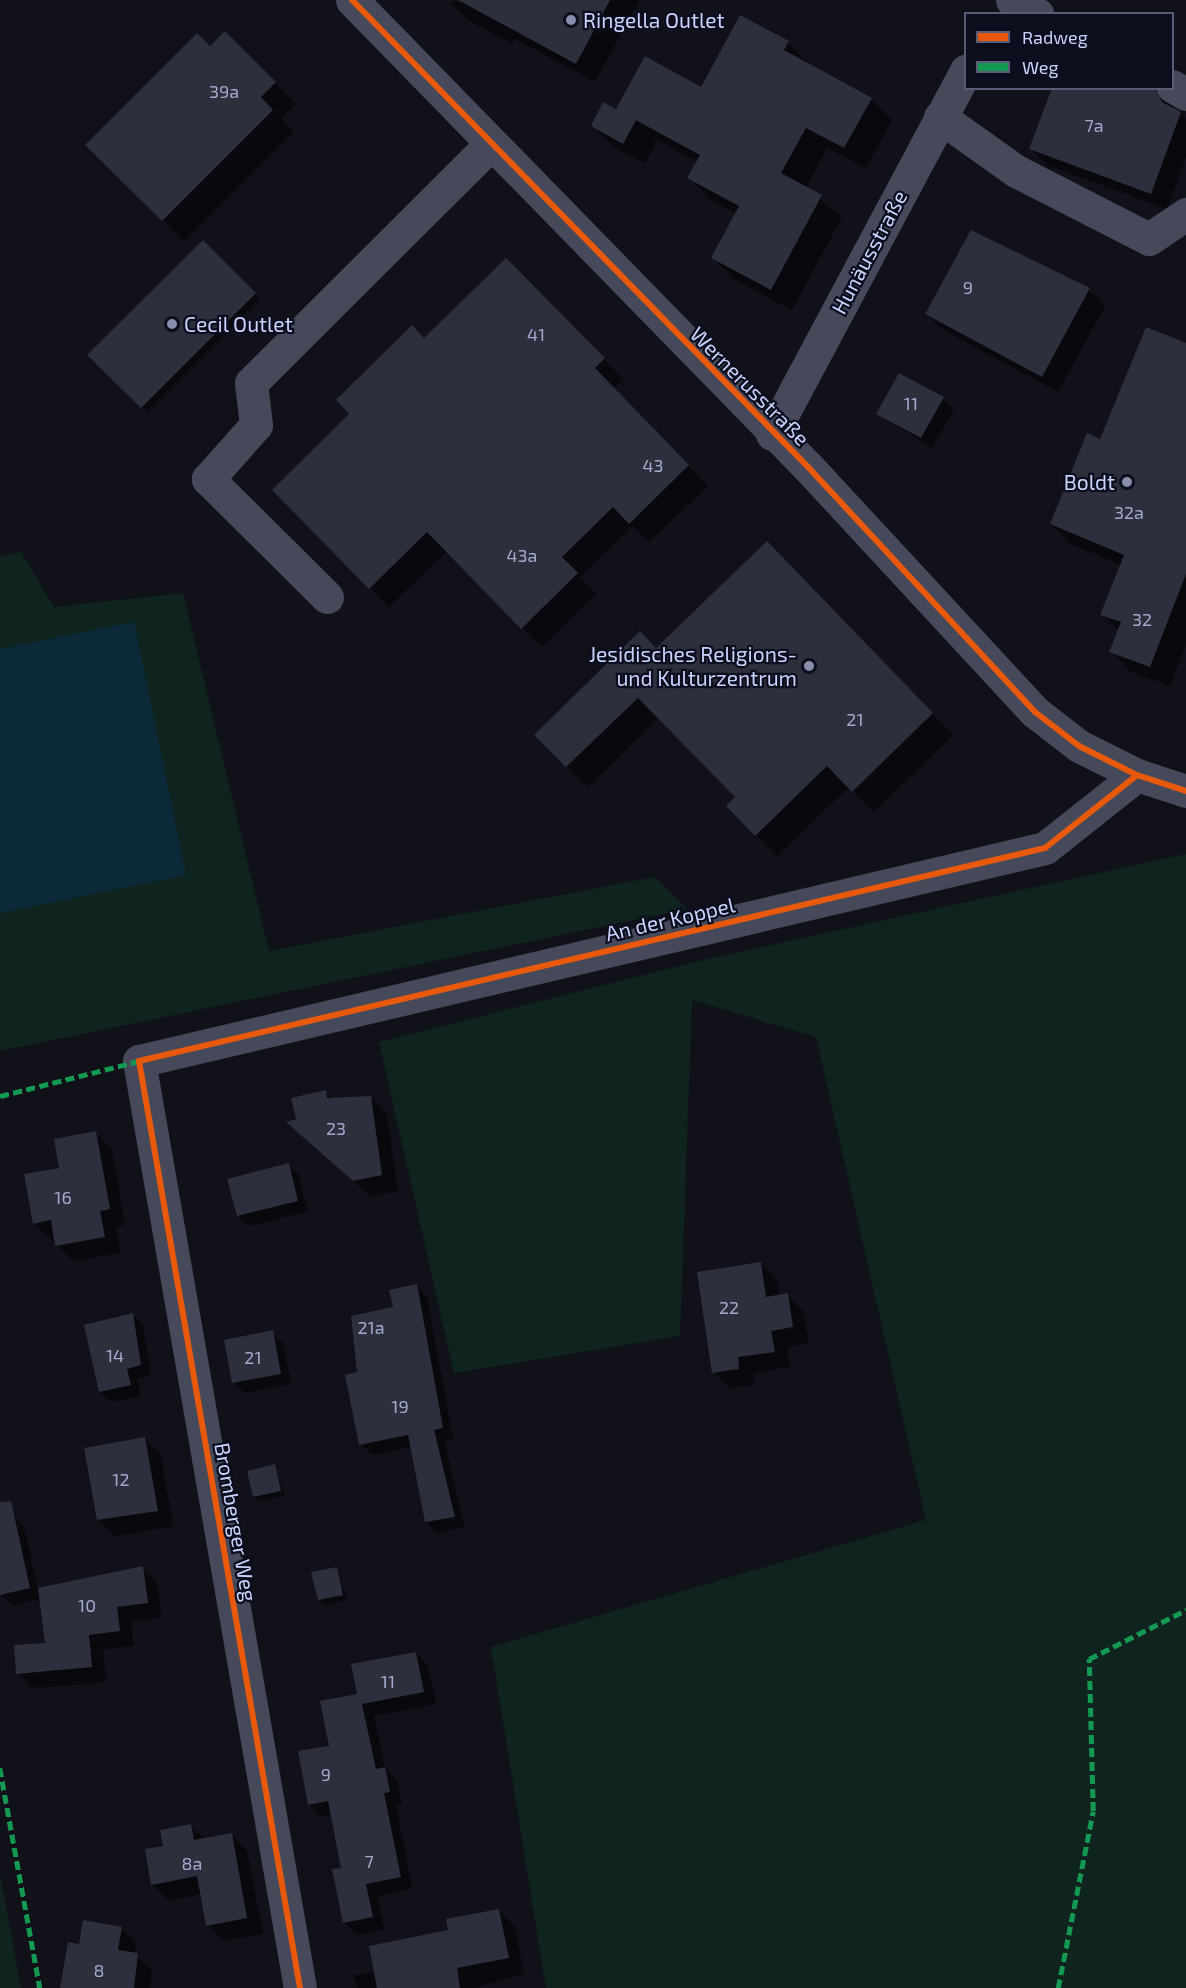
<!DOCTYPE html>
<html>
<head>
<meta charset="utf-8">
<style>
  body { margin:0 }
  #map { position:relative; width:1186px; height:1988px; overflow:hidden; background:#101119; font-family:"Exo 2",sans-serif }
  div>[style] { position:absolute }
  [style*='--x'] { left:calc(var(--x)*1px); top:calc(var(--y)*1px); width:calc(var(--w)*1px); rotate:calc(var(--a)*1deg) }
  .green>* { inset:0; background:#10241f }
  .water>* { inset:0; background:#0c293a }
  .shadow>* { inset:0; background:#0007 }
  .building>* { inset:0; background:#2d2f3c }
  .minor>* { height:33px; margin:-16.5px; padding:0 16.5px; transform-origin:16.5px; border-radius:16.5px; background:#45495a }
  .quiet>* { height:4.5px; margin-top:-2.25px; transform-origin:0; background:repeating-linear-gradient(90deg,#139951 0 9px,transparent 0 13.5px) }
  .cycleway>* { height:6px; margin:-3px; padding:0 3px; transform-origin:3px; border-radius:3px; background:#e8590c }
  .dots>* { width:16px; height:16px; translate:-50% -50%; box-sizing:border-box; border:3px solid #0c0e1d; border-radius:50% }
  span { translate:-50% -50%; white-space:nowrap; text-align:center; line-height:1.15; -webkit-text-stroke:4.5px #0c0e1d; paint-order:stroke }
  .number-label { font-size:18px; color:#a3a9ce }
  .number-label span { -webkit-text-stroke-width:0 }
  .poi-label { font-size:21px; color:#cad2fe }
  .left { translate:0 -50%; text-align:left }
  .right { translate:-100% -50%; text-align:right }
  .street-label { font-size:21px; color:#cad2fe }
  .legend { position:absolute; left:964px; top:12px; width:210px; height:78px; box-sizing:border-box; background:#0c0e1d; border:2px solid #585c77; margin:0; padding:8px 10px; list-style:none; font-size:18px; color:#cad2fe }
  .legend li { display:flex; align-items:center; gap:12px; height:30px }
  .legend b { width:30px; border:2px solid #585c77 }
</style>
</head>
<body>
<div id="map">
  <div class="green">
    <i style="clip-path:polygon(21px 552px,54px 607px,183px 593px,269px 951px,655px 877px,687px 909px,0 1051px,0 556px)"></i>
    <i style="clip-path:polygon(1186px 854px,1186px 1988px,546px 1988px,491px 1647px,926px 1520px,816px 1037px,692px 1000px,680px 1336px,454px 1373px,379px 1042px,707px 959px)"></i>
    <i style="clip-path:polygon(0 1874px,21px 1988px,0 1988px)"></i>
  </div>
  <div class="water">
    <i style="clip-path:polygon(134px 622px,186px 875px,0 913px,0 649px)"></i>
  </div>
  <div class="shadow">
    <i style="clip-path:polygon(639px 0,595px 82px,515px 39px,512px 44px,468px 20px,449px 2px)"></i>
    <i style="clip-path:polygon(225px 33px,296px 104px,281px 119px,293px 132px,184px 241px,87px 145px)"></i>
    <i style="clip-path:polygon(788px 42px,808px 65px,871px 99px,892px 120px,866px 168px,827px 148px,806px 188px,842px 217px,792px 310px,734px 279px,713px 258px,737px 214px,710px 199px,689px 178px,698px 162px,652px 137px,656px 143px,645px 163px,614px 147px,593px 126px,617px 111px,701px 89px)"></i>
    <i style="clip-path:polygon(1153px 88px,1186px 119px,1186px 157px,1167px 209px,1047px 165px,1031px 149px)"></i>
    <i style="clip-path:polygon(203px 242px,260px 299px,147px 412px,90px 355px)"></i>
    <i style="clip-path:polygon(526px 279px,623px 379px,613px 389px,708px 486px,649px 542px,633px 526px,580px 577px,596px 594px,542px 647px,447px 551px,389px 607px,274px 490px,425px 340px)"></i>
    <i style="clip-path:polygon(1089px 290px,1105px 306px,1058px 392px,943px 330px,926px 314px)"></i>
    <i style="clip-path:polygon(1186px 345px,1186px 645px,1170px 686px,1131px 672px,1111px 651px,1119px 631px,1102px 614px,1122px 565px,1071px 544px,1051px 524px,1101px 441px)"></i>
    <i style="clip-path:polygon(943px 399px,954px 409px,932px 448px,878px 414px)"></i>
    <i style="clip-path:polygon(788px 564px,953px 735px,874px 812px,849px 787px,777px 856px,728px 806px,737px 797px,659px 718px,588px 787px,536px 735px)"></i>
    <i style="clip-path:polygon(325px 1092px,332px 1098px,371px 1098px,387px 1114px,398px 1191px,371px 1197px,289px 1123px)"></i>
    <i style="clip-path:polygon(95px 1133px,112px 1149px,125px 1225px,116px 1227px,120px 1253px,73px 1261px,34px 1223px,61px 1170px)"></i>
    <i style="clip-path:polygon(288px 1165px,299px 1175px,308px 1211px,249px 1226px,238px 1216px)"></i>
    <i style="clip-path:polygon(760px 1263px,777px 1280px,779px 1296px,787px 1295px,803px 1311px,809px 1343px,787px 1347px,790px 1367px,753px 1373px,755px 1385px,730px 1388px,714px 1372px)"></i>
    <i style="clip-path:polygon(416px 1286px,427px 1297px,453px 1439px,444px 1441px,465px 1527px,437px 1533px,426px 1522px,412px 1447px,372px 1455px,361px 1444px,359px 1373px,395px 1308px)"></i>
    <i style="clip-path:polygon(133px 1315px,143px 1325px,151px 1376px,137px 1379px,141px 1396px,111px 1402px,100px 1392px)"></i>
    <i style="clip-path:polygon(272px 1332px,283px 1343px,291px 1384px,245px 1393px,234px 1383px)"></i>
    <i style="clip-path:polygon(145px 1439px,161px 1455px,173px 1526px,115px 1536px,98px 1520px)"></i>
    <i style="clip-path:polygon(274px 1466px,285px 1496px,259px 1501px,254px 1496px)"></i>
    <i style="clip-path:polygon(13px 1515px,24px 1526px,38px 1589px,142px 1568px,157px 1582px,162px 1617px,131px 1622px,134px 1645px,103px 1650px,106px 1682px,33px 1688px,18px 1673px,47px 1644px,41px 1599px,13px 1605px,0 1594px,0 1518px)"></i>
    <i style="clip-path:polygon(337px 1569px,347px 1600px,324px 1605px,319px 1600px)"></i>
    <i style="clip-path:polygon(416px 1653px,428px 1666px,436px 1704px,374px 1716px,385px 1768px,397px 1781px,402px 1804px,396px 1805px,412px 1889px,378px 1896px,384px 1929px,357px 1935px,344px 1922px,343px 1869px,332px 1815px,322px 1817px,310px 1805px,358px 1695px)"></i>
    <i style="clip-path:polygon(190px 1825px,204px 1839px,231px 1834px,247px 1851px,263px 1934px,224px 1941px,208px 1925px,202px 1894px,169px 1901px,153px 1885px)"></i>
    <i style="clip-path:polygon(499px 1910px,515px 1927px,524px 1974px,473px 1988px,357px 1988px,354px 1975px,375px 1971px)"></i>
    <i style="clip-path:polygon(121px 1928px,136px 1943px,134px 1954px,152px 1969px,150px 1988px,61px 1988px,80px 1945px)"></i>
  </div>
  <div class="building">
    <i style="clip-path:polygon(458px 0,610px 0,576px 64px)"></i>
    <i style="clip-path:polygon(740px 15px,789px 41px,784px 50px,872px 98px,844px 148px,806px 128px,781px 173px,822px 195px,771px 290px,711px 258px,739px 206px,687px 178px,700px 155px,630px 117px,636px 120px,623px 144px,591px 126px,603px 102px,616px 109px,645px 56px,701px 87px)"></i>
    <i style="clip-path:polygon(225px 31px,276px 82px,261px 97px,273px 110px,162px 221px,85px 145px,197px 33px,210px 46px)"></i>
    <i style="clip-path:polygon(1052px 88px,1154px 88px,1162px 102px,1181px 112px,1151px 194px,1029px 149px)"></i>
    <i style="clip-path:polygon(971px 230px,1090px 288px,1042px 377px,925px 314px)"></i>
    <i style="clip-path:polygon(203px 240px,256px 293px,141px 408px,87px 355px)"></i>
    <i style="clip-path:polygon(506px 258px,605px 358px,595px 368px,689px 465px,629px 524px,613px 507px,562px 557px,578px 573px,521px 629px,427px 532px,369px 589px,272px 490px,349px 414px,336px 400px,412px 325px,424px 338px)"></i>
    <i style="clip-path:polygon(1146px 327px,1186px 343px,1186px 574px,1150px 667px,1109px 652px,1121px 622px,1100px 615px,1124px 555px,1050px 524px,1087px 433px,1100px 439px)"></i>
    <i style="clip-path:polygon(899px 373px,944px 397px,921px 438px,876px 414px)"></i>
    <i style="clip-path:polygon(767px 541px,933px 713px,852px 792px,827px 766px,755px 836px,726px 806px,735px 797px,638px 698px,566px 767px,534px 735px,640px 631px,656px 648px)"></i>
    <i style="clip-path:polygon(326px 1090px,327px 1098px,371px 1096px,382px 1175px,353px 1181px,286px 1122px,296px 1119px,291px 1098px)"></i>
    <i style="clip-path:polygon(96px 1131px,110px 1209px,100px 1211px,105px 1237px,55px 1246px,51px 1220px,33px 1224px,24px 1174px,59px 1168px,54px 1139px)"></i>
    <i style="clip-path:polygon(289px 1163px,298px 1201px,237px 1216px,227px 1179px)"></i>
    <i style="clip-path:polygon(761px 1262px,766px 1297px,788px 1293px,793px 1327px,771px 1331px,775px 1352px,738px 1357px,739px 1369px,712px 1373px,697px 1272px)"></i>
    <i style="clip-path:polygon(417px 1284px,443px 1428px,434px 1430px,455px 1517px,425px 1522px,408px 1435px,359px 1445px,345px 1375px,357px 1372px,351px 1316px,393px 1307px,389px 1290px)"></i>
    <i style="clip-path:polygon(133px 1313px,141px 1365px,127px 1369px,131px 1385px,99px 1392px,84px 1325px)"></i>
    <i style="clip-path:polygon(273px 1330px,281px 1374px,232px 1383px,224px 1340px)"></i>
    <i style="clip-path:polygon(145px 1437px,158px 1511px,97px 1520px,84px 1448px)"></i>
    <i style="clip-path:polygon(275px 1464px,281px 1491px,253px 1497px,247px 1471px)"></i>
    <i style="clip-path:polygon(11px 1501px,30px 1588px,0 1595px,0 1502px)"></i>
    <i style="clip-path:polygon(143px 1566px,148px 1603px,117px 1607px,120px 1631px,89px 1635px,92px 1667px,16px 1674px,14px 1645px,45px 1643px,38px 1588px)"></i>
    <i style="clip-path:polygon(337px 1567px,343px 1595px,318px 1600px,311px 1572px)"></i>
    <i style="clip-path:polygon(416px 1652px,424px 1692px,362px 1704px,376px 1769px,385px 1767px,390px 1792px,384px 1793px,401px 1877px,366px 1884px,373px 1917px,343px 1923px,332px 1869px,341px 1868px,328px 1801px,308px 1805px,298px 1751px,329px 1746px,320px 1701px,357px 1694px,351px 1664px)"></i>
    <i style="clip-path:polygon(191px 1824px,194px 1840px,232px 1833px,247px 1918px,206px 1926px,197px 1876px,151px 1885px,145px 1849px,163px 1846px,160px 1830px)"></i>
    <i style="clip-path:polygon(499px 1909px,509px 1958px,457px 1968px,460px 1988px,377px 1988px,369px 1946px,448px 1930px,446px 1919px)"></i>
    <i style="clip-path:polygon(83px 1920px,122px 1927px,118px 1950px,138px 1953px,134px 1988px,60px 1988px,68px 1942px,79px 1944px)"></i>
  </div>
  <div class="minor">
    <i style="--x:352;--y:0;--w:654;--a:45.68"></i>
    <i style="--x:809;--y:468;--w:333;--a:47.2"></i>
    <i style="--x:1035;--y:712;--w:56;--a:37.7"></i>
    <i style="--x:1079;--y:746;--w:65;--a:26.6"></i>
    <i style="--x:1012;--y:0;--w:29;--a:29"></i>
    <i style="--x:1172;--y:86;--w:16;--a:30"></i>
    <i style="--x:940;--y:117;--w:93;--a:35.4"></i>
    <i style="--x:1016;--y:171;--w:149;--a:27.1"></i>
    <i style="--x:1149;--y:239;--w:45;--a:-34"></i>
    <i style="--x:772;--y:434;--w:412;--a:-61.9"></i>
    <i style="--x:327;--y:597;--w:168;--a:-135.2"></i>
    <i style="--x:208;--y:479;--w:72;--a:-48.4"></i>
    <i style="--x:256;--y:425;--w:42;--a:-96.8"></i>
    <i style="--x:251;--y:383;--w:339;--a:-44.9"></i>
    <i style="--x:300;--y:1988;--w:941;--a:-99.85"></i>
    <i style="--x:139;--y:1061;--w:931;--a:-13.23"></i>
    <i style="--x:1045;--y:848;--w:117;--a:-38.4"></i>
    <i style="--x:1137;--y:775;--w:52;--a:18.1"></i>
  </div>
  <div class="quiet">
    <i style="--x:0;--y:1096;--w:143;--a:-14.1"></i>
    <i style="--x:0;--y:1768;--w:224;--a:79.7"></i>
    <i style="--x:1058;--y:1988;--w:180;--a:-78.8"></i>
    <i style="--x:1093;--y:1811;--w:152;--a:-91.5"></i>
    <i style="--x:1089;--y:1659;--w:109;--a:-26.8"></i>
  </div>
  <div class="cycleway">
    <i style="--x:352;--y:0;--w:654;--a:45.68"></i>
    <i style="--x:809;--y:468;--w:333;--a:47.2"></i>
    <i style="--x:1035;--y:712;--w:56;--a:37.7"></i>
    <i style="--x:1079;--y:746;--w:65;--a:26.6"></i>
    <i style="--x:300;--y:1988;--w:941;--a:-99.85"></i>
    <i style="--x:139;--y:1061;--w:931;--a:-13.23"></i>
    <i style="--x:1045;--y:848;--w:117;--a:-38.4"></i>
    <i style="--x:1137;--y:775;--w:52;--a:18.1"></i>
  </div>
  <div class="dots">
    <i style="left:571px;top:20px;background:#898eae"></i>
    <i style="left:172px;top:324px;background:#898eae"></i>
    <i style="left:1127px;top:482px;background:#898eae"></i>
    <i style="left:809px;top:666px;background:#898eae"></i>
  </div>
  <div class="number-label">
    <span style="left:224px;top:91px">39a</span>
    <span style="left:1094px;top:125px">7a</span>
    <span style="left:968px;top:287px">9</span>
    <span style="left:536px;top:334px">41</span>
    <span style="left:911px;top:403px">11</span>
    <span style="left:653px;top:465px">43</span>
    <span style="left:1129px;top:512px">32a</span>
    <span style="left:522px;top:555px">43a</span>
    <span style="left:1142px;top:619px">32</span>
    <span style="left:855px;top:719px">21</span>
    <span style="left:336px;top:1128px">23</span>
    <span style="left:63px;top:1197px">16</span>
    <span style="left:729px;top:1307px">22</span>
    <span style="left:371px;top:1327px">21a</span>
    <span style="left:115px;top:1355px">14</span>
    <span style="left:253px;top:1357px">21</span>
    <span style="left:400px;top:1406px">19</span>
    <span style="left:121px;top:1479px">12</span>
    <span style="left:87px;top:1605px">10</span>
    <span style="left:388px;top:1681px">11</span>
    <span style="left:326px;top:1774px">9</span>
    <span style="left:369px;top:1861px">7</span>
    <span style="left:192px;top:1863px">8a</span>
    <span style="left:99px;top:1970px">8</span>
  </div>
  <div class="poi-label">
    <span class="left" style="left:583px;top:20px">Ringella Outlet</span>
    <span class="left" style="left:184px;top:324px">Cecil Outlet</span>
    <span class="right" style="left:1115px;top:482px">Boldt</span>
    <span class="right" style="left:797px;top:666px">Jesidisches Religions-<br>und Kulturzentrum</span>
  </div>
  <div class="street-label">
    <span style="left:869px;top:252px;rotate:-62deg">Hunäusstraße</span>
    <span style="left:750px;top:386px;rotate:45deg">Wernerusstraße</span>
    <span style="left:670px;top:919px;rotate:-13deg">An der Koppel</span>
    <span style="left:236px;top:1522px;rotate:80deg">Bromberger Weg</span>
  </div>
  <ul class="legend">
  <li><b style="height:8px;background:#e8590c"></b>Radweg</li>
  <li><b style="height:8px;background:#139951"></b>Weg</li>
  </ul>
</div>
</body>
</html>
